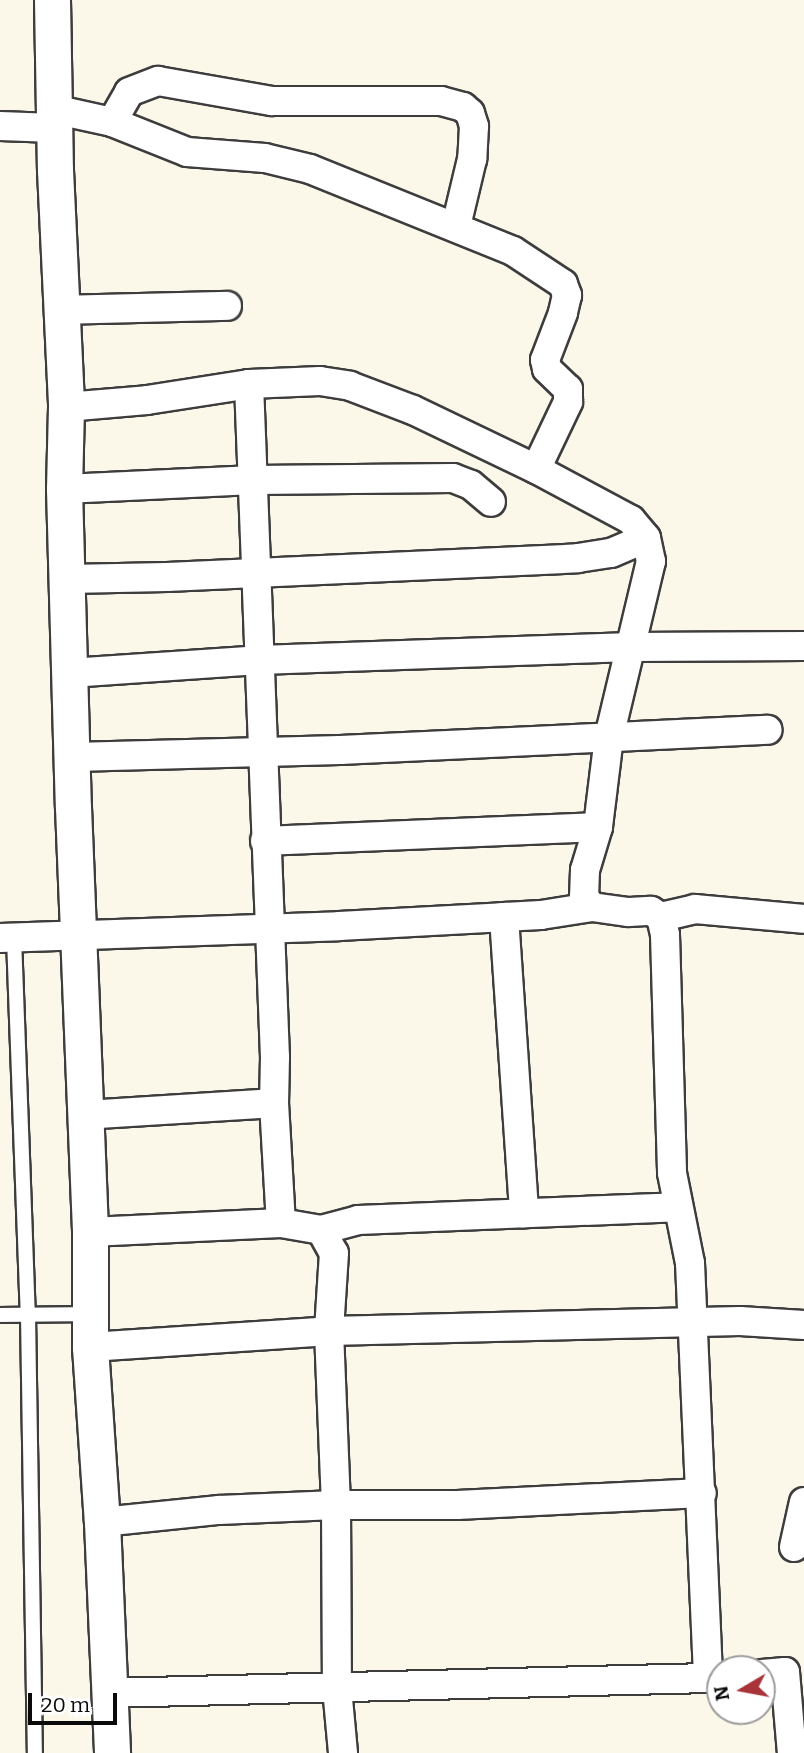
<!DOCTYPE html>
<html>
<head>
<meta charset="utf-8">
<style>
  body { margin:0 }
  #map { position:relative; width:804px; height:1753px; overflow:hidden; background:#fcf8e9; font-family:Bitter,serif }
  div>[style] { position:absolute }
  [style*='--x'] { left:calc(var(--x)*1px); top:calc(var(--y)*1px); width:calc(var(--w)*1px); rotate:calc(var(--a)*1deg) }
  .roads { filter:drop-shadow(2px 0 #3d3d3d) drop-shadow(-2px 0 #3d3d3d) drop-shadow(0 2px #3d3d3d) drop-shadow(0 -2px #3d3d3d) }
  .service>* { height:14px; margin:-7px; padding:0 7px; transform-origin:7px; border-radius:7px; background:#fff }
  .minor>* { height:28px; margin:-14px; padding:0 14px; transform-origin:14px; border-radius:14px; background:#fff }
  .tertiary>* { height:35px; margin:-17.5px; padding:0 17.5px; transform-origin:17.5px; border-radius:17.5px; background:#fff }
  span { translate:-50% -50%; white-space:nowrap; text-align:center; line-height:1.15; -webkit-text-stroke:7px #fff; paint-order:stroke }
  .north { position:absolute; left:706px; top:1655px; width:70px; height:70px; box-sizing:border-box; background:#fff; border:2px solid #9d9d9d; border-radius:50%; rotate:260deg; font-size:19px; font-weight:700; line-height:28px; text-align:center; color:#0a0a0a }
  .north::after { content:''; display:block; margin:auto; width:24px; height:32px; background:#a83339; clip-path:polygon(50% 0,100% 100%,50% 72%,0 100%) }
  .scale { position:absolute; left:28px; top:1693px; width:89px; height:32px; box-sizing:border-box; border:4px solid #0a0a0a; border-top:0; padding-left:9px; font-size:21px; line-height:24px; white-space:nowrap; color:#0a0a0a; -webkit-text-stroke:5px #fff; paint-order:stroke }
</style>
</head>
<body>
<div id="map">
  <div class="roads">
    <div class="service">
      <i style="--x:14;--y:938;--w:377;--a:87.9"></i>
      <i style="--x:28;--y:1315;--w:438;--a:89.1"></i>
      <i style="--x:0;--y:1315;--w:90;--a:-0.6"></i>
    </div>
    <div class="minor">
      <i style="--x:53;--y:109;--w:60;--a:12.4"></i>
      <i style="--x:112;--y:122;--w:81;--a:21.8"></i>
      <i style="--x:187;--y:152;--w:78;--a:4.4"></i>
      <i style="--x:265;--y:158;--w:46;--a:13.7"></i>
      <i style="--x:310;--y:169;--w:219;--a:22"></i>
      <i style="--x:513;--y:251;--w:60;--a:33.4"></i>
      <i style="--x:563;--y:284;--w:12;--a:70"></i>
      <i style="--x:567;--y:295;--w:18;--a:103"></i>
      <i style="--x:563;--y:313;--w:50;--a:111"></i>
      <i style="--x:545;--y:360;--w:9;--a:77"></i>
      <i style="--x:547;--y:369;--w:29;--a:44"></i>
      <i style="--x:568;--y:389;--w:13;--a:90"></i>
      <i style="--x:568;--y:402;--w:74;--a:115.5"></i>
      <i style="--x:112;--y:122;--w:34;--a:-60"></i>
      <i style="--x:129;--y:92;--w:31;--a:-21"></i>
      <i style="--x:158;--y:81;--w:116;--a:10"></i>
      <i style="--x:272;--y:101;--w:169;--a:0"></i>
      <i style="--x:441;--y:101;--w:23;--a:15"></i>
      <i style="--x:463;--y:107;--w:9;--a:41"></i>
      <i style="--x:470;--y:113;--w:14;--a:73"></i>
      <i style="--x:474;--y:126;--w:33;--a:93"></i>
      <i style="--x:472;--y:159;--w:69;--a:103.4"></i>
      <i style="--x:0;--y:126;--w:54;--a:2.1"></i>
      <i style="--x:61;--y:310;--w:166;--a:-1.4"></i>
      <i style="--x:249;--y:384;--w:674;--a:87.79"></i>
      <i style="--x:275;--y:1057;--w:46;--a:91.2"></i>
      <i style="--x:274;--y:1103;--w:120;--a:86.7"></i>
      <i style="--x:66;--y:407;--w:81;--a:-4.9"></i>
      <i style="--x:147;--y:400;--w:103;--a:-8.9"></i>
      <i style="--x:249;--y:384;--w:71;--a:-2.4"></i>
      <i style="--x:320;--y:381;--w:30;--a:9"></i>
      <i style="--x:350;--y:386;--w:67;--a:20.9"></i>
      <i style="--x:413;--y:410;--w:136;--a:25.6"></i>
      <i style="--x:536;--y:469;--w:108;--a:28.2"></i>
      <i style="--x:631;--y:520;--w:23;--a:50"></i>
      <i style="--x:646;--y:538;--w:24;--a:78"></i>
      <i style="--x:651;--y:561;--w:181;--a:103.4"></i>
      <i style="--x:609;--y:737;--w:91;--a:97"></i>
      <i style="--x:598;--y:827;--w:45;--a:106.8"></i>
      <i style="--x:585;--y:870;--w:27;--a:92"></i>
      <i style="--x:584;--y:897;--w:13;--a:51"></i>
      <i style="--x:592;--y:907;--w:37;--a:8"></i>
      <i style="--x:629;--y:912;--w:22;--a:-3"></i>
      <i style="--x:651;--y:911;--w:12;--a:31"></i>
      <i style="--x:661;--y:917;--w:18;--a:77"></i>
      <i style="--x:665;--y:935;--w:238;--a:88.3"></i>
      <i style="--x:672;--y:1173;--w:92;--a:78.7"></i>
      <i style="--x:690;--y:1263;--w:415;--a:87.5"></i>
      <i style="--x:708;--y:1678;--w:12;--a:-5"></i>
      <i style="--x:64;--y:489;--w:190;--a:-2.7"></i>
      <i style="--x:254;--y:480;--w:199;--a:-0.6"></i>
      <i style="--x:453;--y:478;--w:19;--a:21"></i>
      <i style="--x:471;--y:485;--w:26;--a:40"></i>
      <i style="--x:68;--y:579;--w:99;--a:-1.2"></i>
      <i style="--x:167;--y:577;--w:411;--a:-2.6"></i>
      <i style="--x:578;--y:558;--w:33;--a:-9"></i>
      <i style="--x:611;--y:553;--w:38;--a:-23"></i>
      <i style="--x:70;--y:673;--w:189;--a:-3.9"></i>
      <i style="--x:259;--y:660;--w:373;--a:-2"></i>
      <i style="--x:632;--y:647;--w:172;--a:-0.3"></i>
      <i style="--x:73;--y:757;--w:267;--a:-1.5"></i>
      <i style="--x:340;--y:750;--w:428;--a:-2.7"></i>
      <i style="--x:265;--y:841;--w:333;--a:-2.4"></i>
      <i style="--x:504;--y:917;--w:297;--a:86.1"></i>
      <i style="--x:661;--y:917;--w:35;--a:-13"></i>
      <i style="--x:695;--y:909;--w:109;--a:5.2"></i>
      <i style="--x:0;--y:938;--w:339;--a:-2"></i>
      <i style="--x:339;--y:926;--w:202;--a:-3.1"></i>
      <i style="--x:541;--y:915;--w:52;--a:-8.9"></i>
      <i style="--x:84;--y:1115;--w:190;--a:-3.6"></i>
      <i style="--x:321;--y:1230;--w:38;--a:-15"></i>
      <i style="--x:358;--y:1220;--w:319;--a:-2.3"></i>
      <i style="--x:90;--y:1232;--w:191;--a:-2.7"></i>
      <i style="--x:281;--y:1223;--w:41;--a:9.9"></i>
      <i style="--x:321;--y:1230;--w:26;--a:61"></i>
      <i style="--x:334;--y:1253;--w:78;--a:93.7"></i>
      <i style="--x:329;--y:1331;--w:174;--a:87.7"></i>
      <i style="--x:336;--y:1505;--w:183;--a:89.7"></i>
      <i style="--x:337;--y:1688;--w:65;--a:84.7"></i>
      <i style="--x:90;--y:1347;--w:240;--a:-3.8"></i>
      <i style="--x:329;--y:1331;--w:411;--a:-1.4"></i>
      <i style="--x:740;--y:1321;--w:64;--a:3.6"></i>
      <i style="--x:102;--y:1522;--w:118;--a:-5.9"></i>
      <i style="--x:219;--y:1510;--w:117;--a:-2.4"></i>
      <i style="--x:336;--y:1505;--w:121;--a:0"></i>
      <i style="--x:457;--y:1505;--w:245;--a:-2.8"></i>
      <i style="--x:794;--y:1547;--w:46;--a:-77.5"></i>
      <i style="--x:762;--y:1674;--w:23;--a:-5"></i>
      <i style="--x:785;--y:1672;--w:81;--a:85.1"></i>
      <i style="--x:108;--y:1693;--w:600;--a:-1.43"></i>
    </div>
    <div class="tertiary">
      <i style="--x:52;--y:0;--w:170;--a:89"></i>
      <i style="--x:55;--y:170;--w:237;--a:87.3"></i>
      <i style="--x:66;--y:407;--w:82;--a:91.4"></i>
      <i style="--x:64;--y:489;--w:318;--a:88.4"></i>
      <i style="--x:73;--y:807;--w:425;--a:87.7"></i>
      <i style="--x:90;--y:1232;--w:115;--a:90"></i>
      <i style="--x:90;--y:1347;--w:175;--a:86.1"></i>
      <i style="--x:102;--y:1522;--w:231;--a:87.5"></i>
    </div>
  </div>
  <div class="north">N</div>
  <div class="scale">20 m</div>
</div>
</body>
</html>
